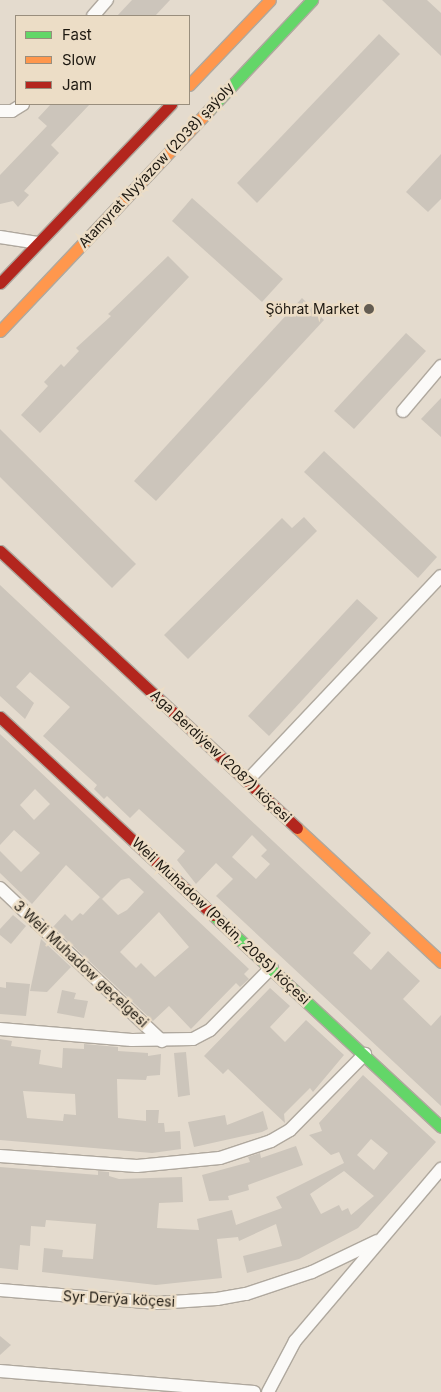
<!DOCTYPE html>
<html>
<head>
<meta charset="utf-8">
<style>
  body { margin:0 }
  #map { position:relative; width:441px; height:1392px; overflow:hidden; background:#e4dbce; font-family:Inter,sans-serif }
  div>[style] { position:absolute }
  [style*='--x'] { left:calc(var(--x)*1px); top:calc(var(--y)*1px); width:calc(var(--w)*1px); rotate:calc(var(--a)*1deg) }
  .building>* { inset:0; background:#ccc5bb }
  .roads { filter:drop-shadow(1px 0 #afa89e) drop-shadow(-1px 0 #afa89e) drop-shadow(0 1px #afa89e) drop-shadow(0 -1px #afa89e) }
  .street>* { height:12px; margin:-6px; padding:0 6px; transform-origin:6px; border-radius:6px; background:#fbfaf8 }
  .fast>* { height:11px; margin:-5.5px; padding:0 5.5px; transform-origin:5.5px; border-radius:5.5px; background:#63d668 }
  .slow>* { height:11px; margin:-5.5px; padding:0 5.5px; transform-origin:5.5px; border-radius:5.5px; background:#ff974d }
  .jam>* { height:11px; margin:-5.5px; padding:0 5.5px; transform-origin:5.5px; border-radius:5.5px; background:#b3261e }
  .dots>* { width:14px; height:14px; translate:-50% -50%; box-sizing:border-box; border:2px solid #ecddc6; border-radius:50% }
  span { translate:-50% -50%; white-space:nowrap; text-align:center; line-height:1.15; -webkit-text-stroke:5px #ecddc6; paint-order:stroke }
  .street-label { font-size:14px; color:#1d1810 }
  .poi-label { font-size:14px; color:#1d1810 }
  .right { translate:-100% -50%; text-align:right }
  .legend { position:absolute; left:15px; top:15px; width:175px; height:90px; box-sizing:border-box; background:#ecddc6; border:1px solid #998e7d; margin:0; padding:6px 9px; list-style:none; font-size:15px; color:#1d1810 }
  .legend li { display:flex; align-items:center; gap:10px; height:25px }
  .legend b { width:25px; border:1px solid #998e7d }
</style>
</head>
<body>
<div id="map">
  <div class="building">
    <i style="clip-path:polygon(132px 0,170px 0,155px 16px,117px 16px)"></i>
    <i style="clip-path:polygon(382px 0,427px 0,441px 13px,441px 56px)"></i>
    <i style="clip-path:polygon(379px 34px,400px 54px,257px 203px,237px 183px)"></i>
    <i style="clip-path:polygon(51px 104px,90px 104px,51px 145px,59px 153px,24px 191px,29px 195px,18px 207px,13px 201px,0 204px,0 175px,47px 126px,38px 118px)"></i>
    <i style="clip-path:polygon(441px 154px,441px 199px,428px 212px,406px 192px)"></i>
    <i style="clip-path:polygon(192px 198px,283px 279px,262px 302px,172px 221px)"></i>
    <i style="clip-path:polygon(168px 256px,189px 277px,40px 433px,21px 415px,48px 386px,44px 382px,61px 364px,64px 367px,79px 351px,76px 348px,111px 316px,108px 314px)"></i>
    <i style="clip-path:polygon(302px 298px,324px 320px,156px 501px,134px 481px)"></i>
    <i style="clip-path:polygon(406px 333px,426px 351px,354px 429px,334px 411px)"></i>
    <i style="clip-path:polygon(441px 398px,441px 437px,421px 419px)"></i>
    <i style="clip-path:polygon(0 429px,136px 564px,112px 588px,0 477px)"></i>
    <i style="clip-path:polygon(324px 451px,437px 557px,418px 578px,304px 472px)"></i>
    <i style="clip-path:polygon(304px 517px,317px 531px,188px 659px,164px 635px,282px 518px,292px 528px)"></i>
    <i style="clip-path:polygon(evenodd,0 585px,371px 933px,353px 953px,371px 970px,388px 951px,420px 981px,403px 999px,431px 1026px,441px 1015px,441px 1106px,216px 896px,233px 879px,216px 863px,196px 884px,177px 860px,185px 851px,139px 809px,130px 818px,107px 796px,104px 799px,94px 789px,97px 785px,43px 736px,70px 707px,30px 672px,16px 687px,34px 703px,25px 719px,0 696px,0 585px,252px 835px,267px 850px,261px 856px,270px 864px,256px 879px,232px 857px,252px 835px)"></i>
    <i style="clip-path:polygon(357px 599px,378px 618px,269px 736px,248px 716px)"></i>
    <i style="clip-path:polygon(evenodd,0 734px,249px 969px,244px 974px,249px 979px,240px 987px,236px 983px,191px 1029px,169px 1006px,153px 1021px,53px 927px,65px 914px,72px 921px,80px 913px,83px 915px,100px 897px,118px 915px,127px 910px,144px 892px,129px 878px,121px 880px,102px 899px,66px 865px,32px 904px,0 873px,0 851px,21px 872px,40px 853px,14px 830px,0 845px,0 734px,35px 789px,50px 804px,34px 820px,20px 805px,35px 789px,0 734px,159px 912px,189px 947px,155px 977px,141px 963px,136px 968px,120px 952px,159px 912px)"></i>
    <i style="clip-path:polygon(13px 915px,26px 926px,11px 944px,0 935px,0 929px)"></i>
    <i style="clip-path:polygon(41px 939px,71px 967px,47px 992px,30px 991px)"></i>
    <i style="clip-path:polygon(6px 982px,30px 984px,26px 1016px,0 1014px,0 987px,6px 988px)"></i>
    <i style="clip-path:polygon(270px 988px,290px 1006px,270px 1027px,285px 1042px,306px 1020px,344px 1055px,313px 1092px,310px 1088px,284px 1114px,285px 1123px,228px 1069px,223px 1074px,204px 1056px)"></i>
    <i style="clip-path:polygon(62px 990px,76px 993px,74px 999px,88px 1001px,84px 1018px,57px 1013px)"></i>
    <i style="clip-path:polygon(evenodd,0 1039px,12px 1041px,11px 1046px,41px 1050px,39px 1064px,62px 1068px,63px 1048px,84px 1049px,84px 1044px,118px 1047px,118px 1051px,148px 1053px,148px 1056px,161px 1054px,160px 1075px,147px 1076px,146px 1080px,117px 1079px,118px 1118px,146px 1121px,146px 1110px,159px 1110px,158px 1123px,164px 1123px,165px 1132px,180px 1131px,181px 1149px,152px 1153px,0 1140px,0 1039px,23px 1091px,75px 1094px,76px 1115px,64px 1114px,63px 1121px,27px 1118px,23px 1091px)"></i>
    <i style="clip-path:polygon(186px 1052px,190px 1095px,178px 1097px,174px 1053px)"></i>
    <i style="clip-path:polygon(evenodd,363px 1075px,436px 1142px,358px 1228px,299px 1259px,247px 1273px,243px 1256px,282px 1246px,276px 1224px,239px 1241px,238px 1237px,217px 1239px,222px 1278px,156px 1285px,42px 1272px,44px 1248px,63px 1250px,62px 1257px,93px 1259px,96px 1224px,46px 1220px,45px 1227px,31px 1226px,30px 1246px,20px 1245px,18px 1270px,0 1268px,0 1167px,98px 1175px,98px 1171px,109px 1172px,109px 1176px,119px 1179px,182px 1177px,183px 1202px,159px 1203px,157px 1228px,199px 1230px,197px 1219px,232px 1210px,236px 1225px,282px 1208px,276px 1197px,344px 1163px,339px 1152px,331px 1155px,309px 1135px,322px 1131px,319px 1123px,363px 1075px,371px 1139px,388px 1153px,374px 1170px,357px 1155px,371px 1139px,363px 1075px,344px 1171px,374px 1196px,351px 1215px,348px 1208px,342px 1211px,339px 1205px,321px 1214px,310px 1194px,344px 1171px)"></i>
    <i style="clip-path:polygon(263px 1111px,268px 1129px,262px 1132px,194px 1147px,188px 1122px,225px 1115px,227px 1125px)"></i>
    <i style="clip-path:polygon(296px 1146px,303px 1165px,248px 1185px,249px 1190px,228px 1196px,229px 1200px,209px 1201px,202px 1175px,250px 1162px,248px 1157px,260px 1153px,261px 1158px)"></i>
    <i style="clip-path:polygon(0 1336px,11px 1345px,0 1355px)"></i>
  </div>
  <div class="roads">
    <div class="street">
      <i style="--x:93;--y:16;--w:21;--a:-49"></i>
      <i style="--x:0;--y:111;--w:12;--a:0"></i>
      <i style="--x:12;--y:111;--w:13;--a:-32"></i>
      <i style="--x:0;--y:237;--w:38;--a:9"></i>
      <i style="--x:403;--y:411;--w:59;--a:-49.8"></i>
      <i style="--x:247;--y:781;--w:282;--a:-46.6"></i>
      <i style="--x:0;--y:888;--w:223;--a:43.4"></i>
      <i style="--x:0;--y:1029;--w:132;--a:4.8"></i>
      <i style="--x:132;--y:1040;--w:61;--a:-0.9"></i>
      <i style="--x:193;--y:1039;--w:19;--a:-28"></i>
      <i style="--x:210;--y:1030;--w:88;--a:-45.5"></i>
      <i style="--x:0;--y:1156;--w:137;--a:4.2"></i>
      <i style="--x:137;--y:1166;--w:83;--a:-5.5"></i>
      <i style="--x:220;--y:1158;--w:54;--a:-18.4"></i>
      <i style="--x:271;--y:1141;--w:22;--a:-30"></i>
      <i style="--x:290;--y:1130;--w:107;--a:-45.4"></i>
      <i style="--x:0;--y:1290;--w:158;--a:4.7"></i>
      <i style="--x:157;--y:1303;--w:60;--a:-3.8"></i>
      <i style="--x:217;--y:1299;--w:29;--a:-10"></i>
      <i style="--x:246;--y:1294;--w:70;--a:-18.4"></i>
      <i style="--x:312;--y:1272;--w:72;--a:-25.5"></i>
      <i style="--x:0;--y:1371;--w:255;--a:4.7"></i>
      <i style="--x:268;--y:1392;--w:58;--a:-62.1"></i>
      <i style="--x:295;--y:1341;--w:226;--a:-49.7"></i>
    </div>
    <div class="fast">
      <i style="--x:209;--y:110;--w:151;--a:-46.9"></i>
      <i style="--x:213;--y:915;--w:311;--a:42.9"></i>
    </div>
    <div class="slow">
      <i style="--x:189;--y:85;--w:117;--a:-46.4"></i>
      <i style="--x:0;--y:331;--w:304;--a:-46.6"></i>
      <i style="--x:297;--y:828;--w:197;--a:42.9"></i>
    </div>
    <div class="jam">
      <i style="--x:0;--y:283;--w:248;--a:-46.3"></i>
      <i style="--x:0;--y:551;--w:406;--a:43"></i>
      <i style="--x:0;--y:717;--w:291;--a:42.9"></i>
    </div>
  </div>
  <div class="dots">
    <i style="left:369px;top:309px;background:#635c52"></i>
  </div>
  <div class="street-label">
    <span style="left:156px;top:165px;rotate:-47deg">Atamyrat Nyýazow (2038) şaýoly</span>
    <span style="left:221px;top:756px;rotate:43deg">Aga Berdiýew (2087) köçesi</span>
    <span style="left:221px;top:921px;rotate:43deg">Weli Muhadow (Pekin, 2085) köçesi</span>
    <span style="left:81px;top:964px;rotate:43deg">3 Weli Muhadow geçelgesi</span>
    <span style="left:119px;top:1299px;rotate:3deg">Syr Derýa köçesi</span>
  </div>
  <div class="poi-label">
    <span class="right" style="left:359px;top:309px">Şöhrat Market</span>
  </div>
  <ul class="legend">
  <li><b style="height:6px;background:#63d668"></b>Fast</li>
  <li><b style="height:6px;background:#ff974d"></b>Slow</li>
  <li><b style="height:6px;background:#b3261e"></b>Jam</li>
  </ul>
</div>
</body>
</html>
